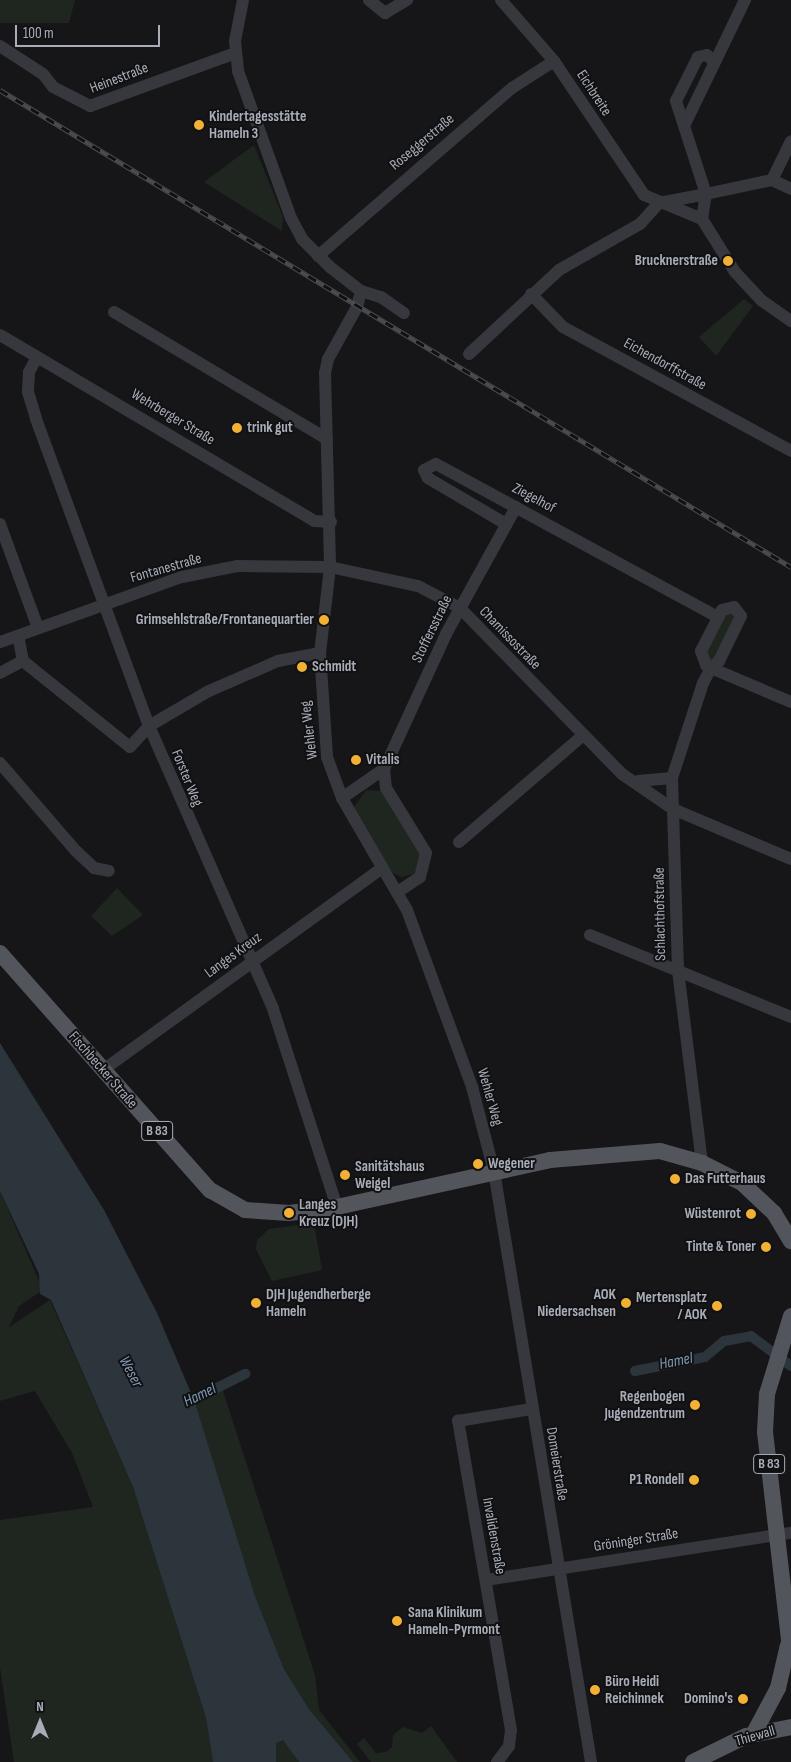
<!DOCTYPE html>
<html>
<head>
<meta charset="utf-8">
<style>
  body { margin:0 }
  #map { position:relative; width:791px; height:1762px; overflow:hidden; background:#161618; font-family:"Sofia Sans Condensed",sans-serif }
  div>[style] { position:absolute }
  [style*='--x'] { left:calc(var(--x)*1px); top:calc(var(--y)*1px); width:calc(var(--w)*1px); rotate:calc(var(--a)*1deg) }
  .green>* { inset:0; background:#1e261f }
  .water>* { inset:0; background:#2c353c }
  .canal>* { height:10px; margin:-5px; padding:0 5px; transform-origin:5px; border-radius:5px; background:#2c353c }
  .minor>* { height:12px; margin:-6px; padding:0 6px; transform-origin:6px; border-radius:6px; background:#37383d }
  .major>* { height:16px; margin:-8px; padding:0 8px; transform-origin:8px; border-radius:8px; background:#53555c }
  .rail>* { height:5px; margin-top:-2.5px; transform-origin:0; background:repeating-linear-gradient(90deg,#111113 0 9px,#4a4c52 0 18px); box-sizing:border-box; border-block:1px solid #4a4c52 }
  .dots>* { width:14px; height:14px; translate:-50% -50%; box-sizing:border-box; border:2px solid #111113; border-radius:50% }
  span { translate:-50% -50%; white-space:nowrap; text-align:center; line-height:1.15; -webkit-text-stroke:4px #111113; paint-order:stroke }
  .shield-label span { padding:1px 4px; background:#111113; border:1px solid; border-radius:4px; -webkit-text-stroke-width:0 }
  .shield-label { font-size:14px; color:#a8adb8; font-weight:700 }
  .street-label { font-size:15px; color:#a8adb8 }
  .poi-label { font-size:15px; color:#a8adb8; font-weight:700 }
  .left { translate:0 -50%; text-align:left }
  .right { translate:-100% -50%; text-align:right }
  .water-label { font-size:16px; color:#7f9bb3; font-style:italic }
  .north { position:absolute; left:15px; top:1697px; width:50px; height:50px; -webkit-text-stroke:4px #111113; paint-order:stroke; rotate:0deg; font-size:14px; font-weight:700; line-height:20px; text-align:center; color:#a8adb8 }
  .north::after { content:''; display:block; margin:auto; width:18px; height:22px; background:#a8adb8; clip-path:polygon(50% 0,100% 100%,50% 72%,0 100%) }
  .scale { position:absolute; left:15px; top:25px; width:145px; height:22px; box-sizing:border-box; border:2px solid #a8adb8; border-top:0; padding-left:6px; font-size:15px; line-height:18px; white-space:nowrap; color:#a8adb8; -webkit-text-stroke:4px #111113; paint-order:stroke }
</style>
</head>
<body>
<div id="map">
  <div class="green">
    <i style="clip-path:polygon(0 0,75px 0,69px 23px,0 23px)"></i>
    <i style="clip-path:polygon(254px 145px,283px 217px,282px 231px,204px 182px)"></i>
    <i style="clip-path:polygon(744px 299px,753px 306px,716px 356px,699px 337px)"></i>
    <i style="clip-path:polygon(726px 610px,736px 615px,713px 660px,709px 660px,705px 649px)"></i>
    <i style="clip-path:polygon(366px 790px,381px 791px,422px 854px,414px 874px,401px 877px,390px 871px,354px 807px)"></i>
    <i style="clip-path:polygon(117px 888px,143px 915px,112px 936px,91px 916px)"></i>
    <i style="clip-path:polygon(0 1191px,43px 1290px,19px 1306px,9px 1327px,50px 1300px,133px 1487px,206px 1718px,213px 1762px,14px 1762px,0 1668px,0 1520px,93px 1507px,72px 1453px,35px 1391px,0 1401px)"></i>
    <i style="clip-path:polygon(314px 1223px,322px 1270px,272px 1281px,256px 1249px,257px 1240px,269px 1229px)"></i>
    <i style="clip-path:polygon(222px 1388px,315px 1675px,319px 1710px,360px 1762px,353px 1762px,309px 1709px,284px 1669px,255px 1596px,194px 1406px)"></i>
    <i style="clip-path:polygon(431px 1726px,457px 1762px,371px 1762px,357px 1744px,364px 1738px,376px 1753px,386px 1752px,392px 1747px,393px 1735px,403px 1727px,422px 1733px)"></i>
    <i style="clip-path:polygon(283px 1739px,288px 1744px,299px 1762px,276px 1762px,276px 1743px)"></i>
  </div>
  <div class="water">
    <i style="clip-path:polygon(0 1043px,104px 1210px,157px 1313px,194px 1400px,255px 1596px,284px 1669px,309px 1709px,353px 1762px,299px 1762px,283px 1740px,276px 1743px,276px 1762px,213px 1762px,206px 1718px,133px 1487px,51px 1300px,40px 1294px,39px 1274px,0 1191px)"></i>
  </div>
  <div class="canal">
    <i style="--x:635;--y:1371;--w:71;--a:-11.3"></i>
    <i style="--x:705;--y:1357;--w:25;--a:-40"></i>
    <i style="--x:724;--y:1341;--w:27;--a:-10"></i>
    <i style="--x:751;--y:1336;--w:50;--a:36.9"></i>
    <i style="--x:181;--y:1406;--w:72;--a:-26.6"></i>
  </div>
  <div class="minor">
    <i style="--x:243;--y:0;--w:42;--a:101"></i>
    <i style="--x:235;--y:41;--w:30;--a:84"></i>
    <i style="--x:238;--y:71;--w:156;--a:70.2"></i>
    <i style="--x:291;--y:218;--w:24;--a:62"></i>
    <i style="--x:302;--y:239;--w:40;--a:45"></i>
    <i style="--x:330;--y:267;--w:39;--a:38"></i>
    <i style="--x:361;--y:291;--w:21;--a:17"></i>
    <i style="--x:381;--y:297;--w:28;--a:35"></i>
    <i style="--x:369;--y:0;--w:21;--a:39"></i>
    <i style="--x:385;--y:13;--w:26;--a:-31"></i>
    <i style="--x:501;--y:0;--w:81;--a:49"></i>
    <i style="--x:554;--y:61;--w:161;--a:56.1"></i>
    <i style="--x:644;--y:195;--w:63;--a:22.5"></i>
    <i style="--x:702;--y:219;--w:62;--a:58.1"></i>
    <i style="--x:735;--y:272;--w:38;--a:47"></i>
    <i style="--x:761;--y:300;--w:37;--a:35"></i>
    <i style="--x:0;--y:46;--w:51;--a:33.1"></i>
    <i style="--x:43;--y:74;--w:16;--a:52"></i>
    <i style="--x:53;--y:87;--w:42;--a:27.2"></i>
    <i style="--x:90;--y:106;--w:155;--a:-20"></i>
    <i style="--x:686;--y:122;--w:136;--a:-64.2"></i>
    <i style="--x:772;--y:180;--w:43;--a:-64"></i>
    <i style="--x:702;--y:219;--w:25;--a:-81"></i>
    <i style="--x:706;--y:194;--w:67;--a:-12"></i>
    <i style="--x:772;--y:180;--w:21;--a:25"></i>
    <i style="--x:318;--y:256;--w:257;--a:-40.9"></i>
    <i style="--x:512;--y:88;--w:50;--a:-32.7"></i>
    <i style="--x:361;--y:291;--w:16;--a:104"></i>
    <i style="--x:357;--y:307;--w:60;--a:119.1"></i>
    <i style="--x:328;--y:359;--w:14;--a:102"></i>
    <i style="--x:325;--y:373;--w:194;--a:88.5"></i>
    <i style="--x:330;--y:567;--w:87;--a:96.6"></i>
    <i style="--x:320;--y:653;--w:104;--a:86.1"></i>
    <i style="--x:327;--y:757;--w:44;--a:69.9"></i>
    <i style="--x:342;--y:798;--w:129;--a:59.9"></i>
    <i style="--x:407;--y:910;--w:189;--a:69.8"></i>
    <i style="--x:472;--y:1087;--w:87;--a:75.3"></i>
    <i style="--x:494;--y:1171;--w:599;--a:80.68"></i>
    <i style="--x:531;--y:294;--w:46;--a:45.9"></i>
    <i style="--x:563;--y:327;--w:260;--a:28.5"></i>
    <i style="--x:114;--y:312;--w:248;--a:30.8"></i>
    <i style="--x:0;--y:335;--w:365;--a:30.6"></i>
    <i style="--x:314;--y:521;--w:17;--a:3"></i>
    <i style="--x:469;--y:354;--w:123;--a:-43"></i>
    <i style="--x:559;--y:270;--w:93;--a:-29.6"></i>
    <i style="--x:640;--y:224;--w:28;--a:-48"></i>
    <i style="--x:659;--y:203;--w:48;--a:-10.8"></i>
    <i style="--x:706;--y:194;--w:98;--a:-107.9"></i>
    <i style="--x:676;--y:101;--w:49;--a:-63.4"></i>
    <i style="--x:698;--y:57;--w:9;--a:-13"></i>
    <i style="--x:707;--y:55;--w:10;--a:45"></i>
    <i style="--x:37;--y:357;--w:17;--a:118"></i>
    <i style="--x:29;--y:372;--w:20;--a:93"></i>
    <i style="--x:28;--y:392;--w:28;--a:73"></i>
    <i style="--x:36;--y:419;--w:327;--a:69.8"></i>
    <i style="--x:149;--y:726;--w:309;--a:66.3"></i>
    <i style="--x:273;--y:1009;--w:208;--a:72.1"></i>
    <i style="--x:0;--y:524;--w:111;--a:69.9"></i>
    <i style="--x:506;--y:524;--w:91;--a:-149.5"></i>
    <i style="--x:428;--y:478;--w:9;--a:-117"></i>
    <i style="--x:424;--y:470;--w:13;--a:-27"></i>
    <i style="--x:436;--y:464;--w:321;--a:28.5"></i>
    <i style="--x:0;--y:642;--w:193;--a:-19.7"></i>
    <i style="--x:182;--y:577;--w:56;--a:-11.3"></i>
    <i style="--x:237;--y:566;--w:93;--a:0.6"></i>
    <i style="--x:330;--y:567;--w:90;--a:12.2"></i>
    <i style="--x:418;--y:586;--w:47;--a:27.6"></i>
    <i style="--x:460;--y:608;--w:232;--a:45.7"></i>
    <i style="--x:622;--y:774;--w:62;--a:34.5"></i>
    <i style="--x:673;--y:809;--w:128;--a:23"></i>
    <i style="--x:23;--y:661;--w:137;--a:38.8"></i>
    <i style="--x:130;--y:747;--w:28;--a:-48"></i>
    <i style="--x:149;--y:726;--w:69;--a:-30.3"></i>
    <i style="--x:209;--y:691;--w:75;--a:-23.5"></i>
    <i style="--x:278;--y:661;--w:43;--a:-10.8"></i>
    <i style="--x:0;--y:673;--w:26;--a:-28"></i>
    <i style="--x:23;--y:661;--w:25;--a:-101"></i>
    <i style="--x:0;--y:763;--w:116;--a:49.2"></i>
    <i style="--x:76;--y:851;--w:25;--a:43"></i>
    <i style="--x:94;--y:868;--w:15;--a:11"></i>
    <i style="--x:384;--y:769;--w:149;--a:-65.3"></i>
    <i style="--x:446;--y:634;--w:145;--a:-61.1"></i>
    <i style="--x:638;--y:781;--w:34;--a:-5"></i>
    <i style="--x:342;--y:798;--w:51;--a:-34.6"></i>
    <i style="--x:384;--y:769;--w:19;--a:84"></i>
    <i style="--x:386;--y:788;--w:76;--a:58.4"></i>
    <i style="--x:426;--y:853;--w:25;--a:104"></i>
    <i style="--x:420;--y:877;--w:27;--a:146"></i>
    <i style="--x:459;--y:842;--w:161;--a:-40.7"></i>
    <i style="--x:590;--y:935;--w:217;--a:22.2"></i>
    <i style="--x:103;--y:1070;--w:344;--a:-35.9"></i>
    <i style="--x:702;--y:1163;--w:195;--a:-97.1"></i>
    <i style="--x:678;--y:969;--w:191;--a:-91.8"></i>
    <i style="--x:672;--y:778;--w:100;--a:-71.9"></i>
    <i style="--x:703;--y:683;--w:17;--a:-62"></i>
    <i style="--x:711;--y:668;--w:11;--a:-41"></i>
    <i style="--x:719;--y:661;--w:50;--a:-63.9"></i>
    <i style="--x:741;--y:616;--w:11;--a:-128"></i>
    <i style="--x:734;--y:607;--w:12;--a:166"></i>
    <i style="--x:722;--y:610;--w:46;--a:117.1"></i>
    <i style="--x:701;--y:651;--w:15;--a:70"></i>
    <i style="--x:706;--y:665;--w:6;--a:31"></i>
    <i style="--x:711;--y:668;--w:87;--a:23"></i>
    <i style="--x:486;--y:1580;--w:309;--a:-8.8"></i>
    <i style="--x:497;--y:1762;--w:20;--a:-53"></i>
    <i style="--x:509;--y:1746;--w:16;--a:-83"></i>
    <i style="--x:511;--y:1730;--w:314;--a:-99.7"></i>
    <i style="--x:458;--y:1421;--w:74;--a:-9.3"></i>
  </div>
  <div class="major">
    <i style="--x:0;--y:953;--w:317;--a:48.5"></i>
    <i style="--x:210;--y:1190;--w:40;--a:29.7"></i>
    <i style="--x:245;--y:1210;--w:44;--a:3.9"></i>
    <i style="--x:289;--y:1213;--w:48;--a:-7.1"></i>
    <i style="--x:337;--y:1207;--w:218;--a:-12.4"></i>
    <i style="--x:550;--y:1160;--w:110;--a:-4.7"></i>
    <i style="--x:660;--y:1151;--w:44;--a:15.9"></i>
    <i style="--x:702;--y:1163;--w:45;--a:26.6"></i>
    <i style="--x:742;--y:1183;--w:44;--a:43.2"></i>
    <i style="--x:774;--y:1213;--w:33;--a:59"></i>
    <i style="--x:791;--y:1316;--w:82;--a:107.1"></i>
    <i style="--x:767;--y:1394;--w:38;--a:93"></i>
    <i style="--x:765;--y:1432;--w:227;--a:83.4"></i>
    <i style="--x:754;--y:1733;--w:51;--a:-61.9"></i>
    <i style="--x:778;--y:1688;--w:44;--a:-76.9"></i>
    <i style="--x:693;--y:1762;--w:59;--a:-26.1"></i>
    <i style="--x:746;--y:1736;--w:46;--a:-11.3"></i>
  </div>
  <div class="rail">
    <i style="--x:0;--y:90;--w:924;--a:31.09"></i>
  </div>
  <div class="dots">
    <i style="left:199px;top:125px;background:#f2b134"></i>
    <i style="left:728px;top:261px;background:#f2b134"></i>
    <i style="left:237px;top:428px;background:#f2b134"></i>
    <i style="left:324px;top:620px;background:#f2b134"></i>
    <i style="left:302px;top:667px;background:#f2b134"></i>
    <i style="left:356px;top:760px;background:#f2b134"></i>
    <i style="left:478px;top:1164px;background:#f2b134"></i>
    <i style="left:345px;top:1175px;background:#f2b134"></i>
    <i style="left:675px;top:1179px;background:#f2b134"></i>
    <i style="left:289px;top:1213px;background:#f2b134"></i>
    <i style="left:751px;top:1214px;background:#f2b134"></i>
    <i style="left:766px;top:1247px;background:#f2b134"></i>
    <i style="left:256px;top:1303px;background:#f2b134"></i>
    <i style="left:626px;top:1303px;background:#f2b134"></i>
    <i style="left:717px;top:1306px;background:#f2b134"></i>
    <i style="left:695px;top:1405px;background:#f2b134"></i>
    <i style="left:694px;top:1480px;background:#f2b134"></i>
    <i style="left:397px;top:1621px;background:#f2b134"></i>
    <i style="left:595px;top:1690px;background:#f2b134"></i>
    <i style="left:743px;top:1699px;background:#f2b134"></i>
  </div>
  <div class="shield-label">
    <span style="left:157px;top:1131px">B 83</span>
    <span style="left:769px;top:1464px">B 83</span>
  </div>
  <div class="street-label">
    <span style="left:119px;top:78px;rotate:-21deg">Heinestraße</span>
    <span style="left:594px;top:93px;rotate:57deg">Eichbreite</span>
    <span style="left:422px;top:142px;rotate:-40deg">Roseggerstraße</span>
    <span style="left:665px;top:364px;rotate:29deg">Eichendorffstraße</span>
    <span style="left:173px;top:417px;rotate:31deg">Wehrberger Straße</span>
    <span style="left:534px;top:498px;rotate:28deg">Ziegelhof</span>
    <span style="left:166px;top:568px;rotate:-16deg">Fontanestraße</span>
    <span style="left:432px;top:629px;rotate:-64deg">Stoffersstraße</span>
    <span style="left:510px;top:638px;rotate:46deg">Chamissostraße</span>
    <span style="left:309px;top:730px;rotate:-97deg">Wehler Weg</span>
    <span style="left:187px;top:778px;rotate:68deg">Forster Weg</span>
    <span style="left:660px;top:914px;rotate:-91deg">Schlachthofstraße</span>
    <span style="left:233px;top:955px;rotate:-36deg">Langes Kreuz</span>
    <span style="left:103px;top:1070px;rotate:49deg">Fischbecker Straße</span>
    <span style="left:490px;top:1097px;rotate:74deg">Wehler Weg</span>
    <span style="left:557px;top:1464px;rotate:81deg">Domeierstraße</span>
    <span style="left:494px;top:1536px;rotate:80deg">Invalidenstraße</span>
    <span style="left:636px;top:1540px;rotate:-9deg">Gröninger Straße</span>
    <span style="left:755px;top:1736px;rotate:-16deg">Thiewall</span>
  </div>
  <div class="poi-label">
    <span class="left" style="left:209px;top:125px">Kindertagesstätte<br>Hameln 3</span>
    <span class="right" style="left:718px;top:261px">Brucknerstraße</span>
    <span class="left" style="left:247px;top:428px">trink gut</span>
    <span class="right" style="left:314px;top:620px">Grimsehlstraße/Frontanequartier</span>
    <span class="left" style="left:312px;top:667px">Schmidt</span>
    <span class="left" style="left:366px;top:760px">Vitalis</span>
    <span class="left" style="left:488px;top:1164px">Wegener</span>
    <span class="left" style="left:355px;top:1175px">Sanitätshaus<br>Weigel</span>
    <span class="left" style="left:685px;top:1179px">Das Futterhaus</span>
    <span class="left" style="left:299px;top:1213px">Langes<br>Kreuz (DJH)</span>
    <span class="right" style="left:741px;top:1214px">Wüstenrot</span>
    <span class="right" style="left:756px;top:1247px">Tinte &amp; Toner</span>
    <span class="left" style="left:266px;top:1303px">DJH Jugendherberge<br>Hameln</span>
    <span class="right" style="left:616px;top:1303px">AOK<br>Niedersachsen</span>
    <span class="right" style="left:707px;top:1306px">Mertensplatz<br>/ AOK</span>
    <span class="right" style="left:685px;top:1405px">Regenbogen<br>Jugendzentrum</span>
    <span class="right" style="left:684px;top:1480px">P1 Rondell</span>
    <span class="left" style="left:408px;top:1621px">Sana Klinikum<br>Hameln-Pyrmont</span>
    <span class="left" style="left:605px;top:1690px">Büro Heidi<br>Reichinnek</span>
    <span class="right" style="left:733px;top:1699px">Domino's</span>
  </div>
  <div class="water-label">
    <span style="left:676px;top:1362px;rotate:-11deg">Hamel</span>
    <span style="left:130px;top:1372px;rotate:62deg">Weser</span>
    <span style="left:200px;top:1396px;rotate:-26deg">Hamel</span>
  </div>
  <div class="north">N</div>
  <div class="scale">100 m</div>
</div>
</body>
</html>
